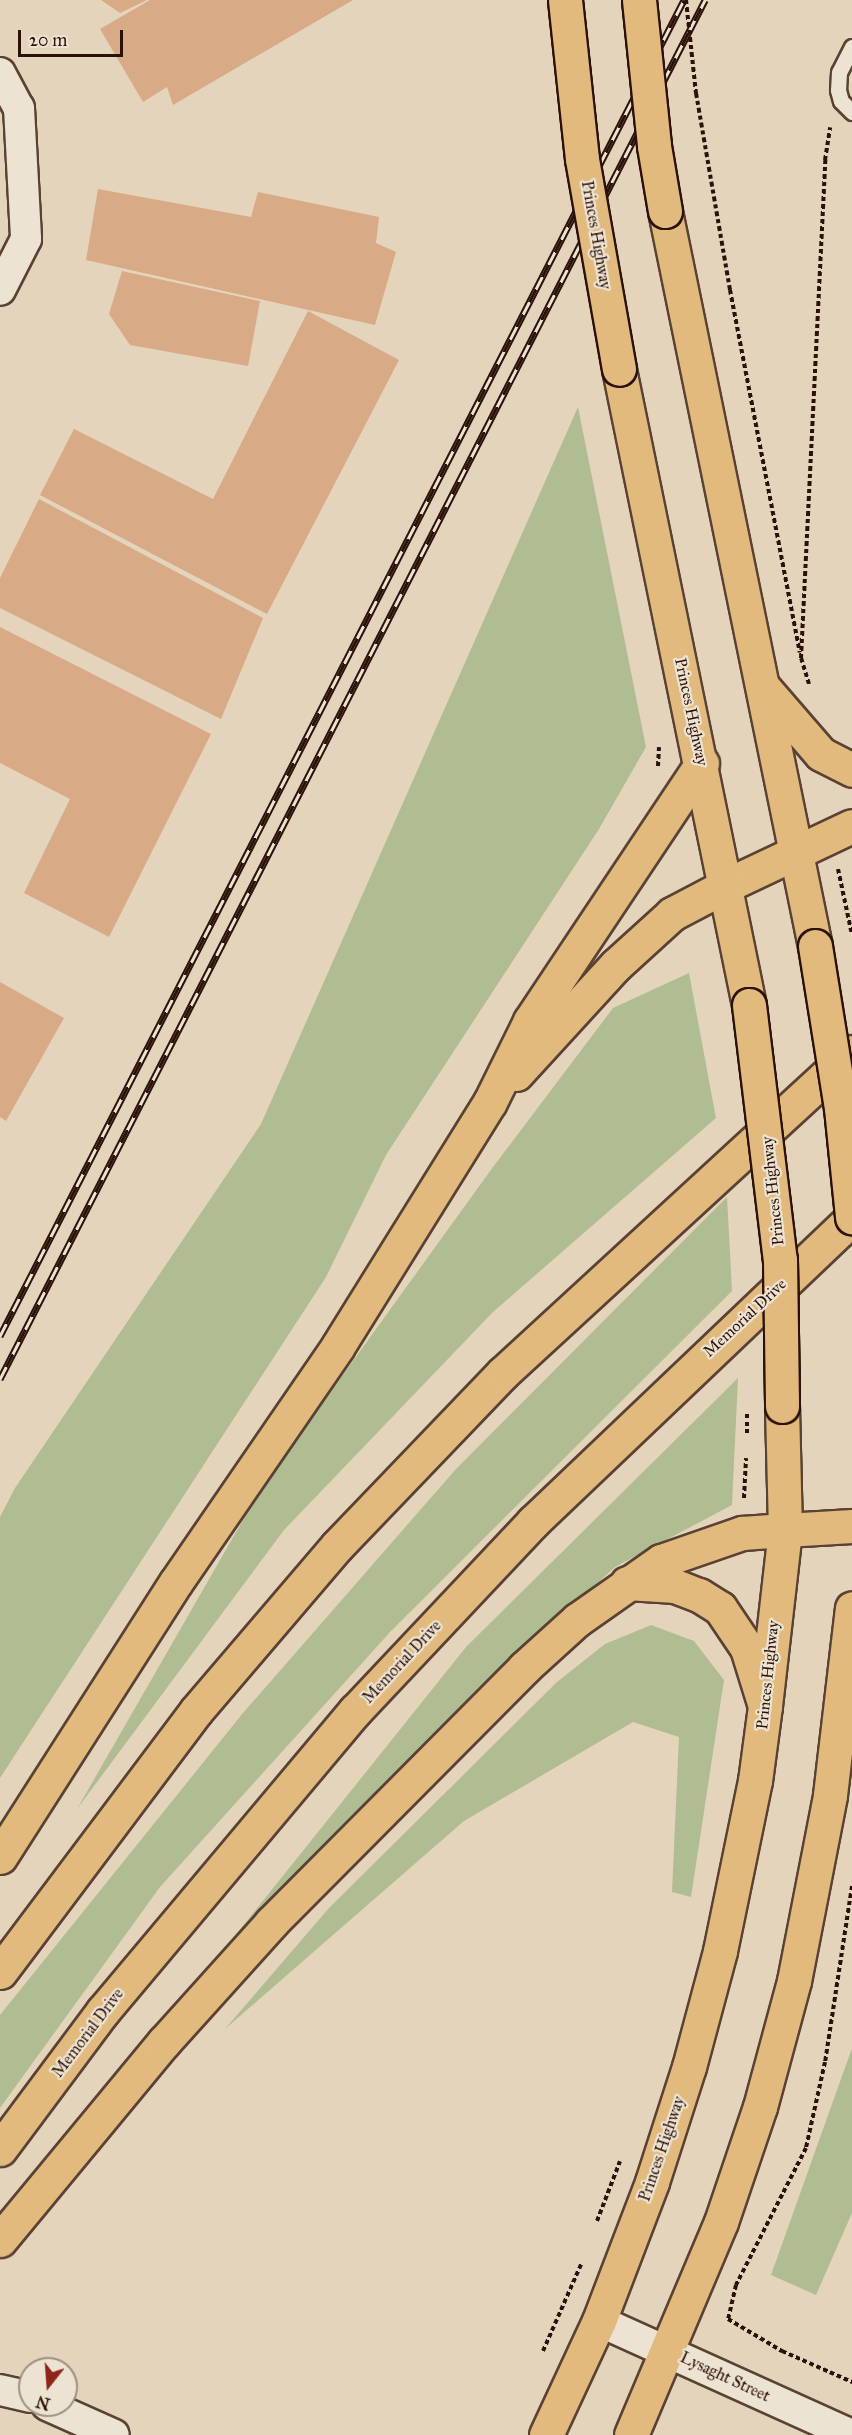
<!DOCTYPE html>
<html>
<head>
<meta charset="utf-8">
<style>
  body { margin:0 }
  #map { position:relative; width:852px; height:2435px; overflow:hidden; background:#e4d4bb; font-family:"IM FELL Great Primer",serif }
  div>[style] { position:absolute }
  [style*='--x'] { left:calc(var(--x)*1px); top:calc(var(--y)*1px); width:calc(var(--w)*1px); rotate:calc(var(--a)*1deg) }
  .green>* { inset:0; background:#b0bd93 }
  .building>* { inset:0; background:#d9aa86 }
  .path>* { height:4px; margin-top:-2px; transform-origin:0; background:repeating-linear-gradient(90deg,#2b1107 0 4.5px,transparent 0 7.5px) }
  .roads { filter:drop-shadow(2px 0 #594234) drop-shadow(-2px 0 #594234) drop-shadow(0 2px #594234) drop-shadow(0 -2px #594234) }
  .service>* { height:15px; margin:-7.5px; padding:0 7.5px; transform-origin:7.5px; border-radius:7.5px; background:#ede3d3 }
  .minor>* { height:30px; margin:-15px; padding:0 15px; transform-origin:15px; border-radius:15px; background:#ede3d3 }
  .primary>* { height:33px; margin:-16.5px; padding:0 16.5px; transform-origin:16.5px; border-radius:16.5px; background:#e2ba7e }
  .motorway>* { height:33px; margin:-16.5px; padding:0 16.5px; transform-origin:16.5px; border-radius:16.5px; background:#e2ba7e }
  .rail>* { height:7px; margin-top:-3.5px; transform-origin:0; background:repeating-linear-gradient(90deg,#ede3d3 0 14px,#2b1107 0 28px); box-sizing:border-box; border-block:2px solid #2b1107 }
  .path-bridge>* { height:4px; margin-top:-2px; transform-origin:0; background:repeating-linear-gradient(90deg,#2b1107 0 4.5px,transparent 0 7.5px) }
  .bridges { filter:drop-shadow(2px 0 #2b1107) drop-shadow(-2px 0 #2b1107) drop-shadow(0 2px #2b1107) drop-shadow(0 -2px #2b1107) }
  .primary-bridge>* { height:33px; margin:-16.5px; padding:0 16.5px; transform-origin:16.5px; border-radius:16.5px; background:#e2ba7e }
  span { translate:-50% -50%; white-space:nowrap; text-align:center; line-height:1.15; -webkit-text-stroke:4.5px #ede3d3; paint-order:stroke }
  .street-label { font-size:16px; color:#2b1107 }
  .north { position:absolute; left:18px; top:2357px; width:60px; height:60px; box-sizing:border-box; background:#ede3d3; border:2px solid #9f8f81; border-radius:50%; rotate:197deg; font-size:16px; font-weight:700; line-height:24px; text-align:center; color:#2b1107 }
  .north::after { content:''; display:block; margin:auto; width:21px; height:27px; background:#8f2418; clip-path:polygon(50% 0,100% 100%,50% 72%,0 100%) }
  .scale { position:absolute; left:18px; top:30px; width:105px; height:27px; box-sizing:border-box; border:3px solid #2b1107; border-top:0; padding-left:8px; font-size:18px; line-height:21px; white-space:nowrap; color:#2b1107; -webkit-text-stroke:4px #ede3d3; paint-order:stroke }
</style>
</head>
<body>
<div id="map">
  <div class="green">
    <i style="clip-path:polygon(578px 407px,646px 747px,599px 829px,386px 1155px,326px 1277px,0 1778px,0 1517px,15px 1488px,261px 1124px)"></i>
    <i style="clip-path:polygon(689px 973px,716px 1118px,493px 1312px,284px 1530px,77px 1809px,262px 1487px,493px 1167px,613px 1008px)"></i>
    <i style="clip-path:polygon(727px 1197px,732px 1291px,391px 1631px,160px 1887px,0 2108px,0 2015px,243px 1713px,456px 1469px)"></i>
    <i style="clip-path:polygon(738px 1378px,732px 1505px,615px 1567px,471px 1699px,194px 1987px,466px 1647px)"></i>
    <i style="clip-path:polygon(651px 1625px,694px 1641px,724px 1680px,691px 1897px,672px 1892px,679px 1737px,633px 1722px,464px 1821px,225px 2029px,329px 1908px,557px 1682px,605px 1644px)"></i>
    <i style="clip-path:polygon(852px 2048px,852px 2213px,816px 2295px,771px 2275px)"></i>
  </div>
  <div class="building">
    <i style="clip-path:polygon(101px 0,147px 0,120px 13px)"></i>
    <i style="clip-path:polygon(150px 0,353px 0,173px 105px,167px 87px,143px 102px,100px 29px)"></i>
    <i style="clip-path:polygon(98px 189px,251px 217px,258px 192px,379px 217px,376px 243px,396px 252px,375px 325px,86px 260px)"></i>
    <i style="clip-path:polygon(122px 271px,260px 301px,248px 366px,130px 345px,109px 314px)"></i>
    <i style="clip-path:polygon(308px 311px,399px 360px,267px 614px,40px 495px,74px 429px,213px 499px)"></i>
    <i style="clip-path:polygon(39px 499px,263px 618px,221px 719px,0 608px,0 578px)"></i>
    <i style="clip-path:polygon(0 627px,211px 734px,109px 937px,24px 893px,70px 799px,0 763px)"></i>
    <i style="clip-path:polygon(0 982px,64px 1018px,6px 1121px,0 1117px)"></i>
  </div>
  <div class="path">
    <i style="--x:730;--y:290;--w:369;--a:79.1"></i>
    <i style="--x:809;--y:684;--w:27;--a:-107"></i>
    <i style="--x:801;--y:658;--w:499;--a:-87.2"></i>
    <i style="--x:825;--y:160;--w:33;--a:-81"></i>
    <i style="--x:658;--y:766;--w:19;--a:-87"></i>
    <i style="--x:838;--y:869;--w:67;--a:78"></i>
    <i style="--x:744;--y:1498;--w:40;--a:-87.1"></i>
    <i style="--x:852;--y:1886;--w:178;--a:98.7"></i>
    <i style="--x:825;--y:2062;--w:88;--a:102.5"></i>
    <i style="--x:806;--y:2148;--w:154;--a:117.1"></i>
    <i style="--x:736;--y:2285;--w:35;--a:103"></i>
    <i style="--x:728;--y:2319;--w:63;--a:30.7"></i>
    <i style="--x:782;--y:2351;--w:77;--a:23.9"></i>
    <i style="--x:597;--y:2221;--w:64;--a:-69"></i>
    <i style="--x:543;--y:2351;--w:97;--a:-66.3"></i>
  </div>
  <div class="roads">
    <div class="service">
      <i style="--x:852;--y:47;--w:28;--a:117"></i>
      <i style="--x:839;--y:72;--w:18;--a:93"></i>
      <i style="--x:838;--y:90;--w:11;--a:75"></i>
      <i style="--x:841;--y:101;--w:16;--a:45"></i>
    </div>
    <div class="minor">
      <i style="--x:0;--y:73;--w:40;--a:62"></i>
      <i style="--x:19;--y:108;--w:131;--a:86.9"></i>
      <i style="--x:26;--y:239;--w:57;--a:117"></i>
      <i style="--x:599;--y:2321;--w:277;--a:24.3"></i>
      <i style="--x:0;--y:2390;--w:31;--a:13"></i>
      <i style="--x:47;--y:2405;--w:73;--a:24.1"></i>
    </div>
    <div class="primary">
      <i style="--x:665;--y:211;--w:750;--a:78.47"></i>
      <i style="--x:619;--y:369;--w:649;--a:78.45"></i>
      <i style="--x:764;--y:688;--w:87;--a:49.2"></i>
      <i style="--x:821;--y:754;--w:35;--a:27"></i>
      <i style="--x:725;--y:886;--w:140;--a:-25.3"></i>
      <i style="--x:785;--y:1530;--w:67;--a:-3.4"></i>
      <i style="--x:546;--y:2435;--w:126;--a:-65.1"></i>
      <i style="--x:599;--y:2321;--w:149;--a:-69.1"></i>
      <i style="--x:652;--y:2182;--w:121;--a:-72.2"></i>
      <i style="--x:689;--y:2067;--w:120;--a:-75"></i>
      <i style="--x:720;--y:1951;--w:174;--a:-78.4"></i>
      <i style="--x:755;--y:1781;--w:76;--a:-82.4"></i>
      <i style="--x:765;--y:1706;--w:177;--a:-83.5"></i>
      <i style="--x:785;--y:1530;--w:124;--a:-91.4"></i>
      <i style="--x:631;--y:2435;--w:231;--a:-67.1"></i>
      <i style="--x:721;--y:2222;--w:121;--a:-71.3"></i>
      <i style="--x:760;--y:2107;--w:131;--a:-74.9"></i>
      <i style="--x:794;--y:1981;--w:189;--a:-79"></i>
      <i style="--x:830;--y:1795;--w:188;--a:-83.3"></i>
    </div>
    <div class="motorway">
      <i style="--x:516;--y:1074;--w:148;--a:-47.5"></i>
      <i style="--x:616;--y:965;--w:76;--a:-42.3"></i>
      <i style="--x:672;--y:914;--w:60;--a:-27.8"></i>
      <i style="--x:627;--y:1583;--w:48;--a:3.6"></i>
      <i style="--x:675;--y:1586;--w:26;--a:21"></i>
      <i style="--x:699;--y:1595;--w:25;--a:32"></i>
      <i style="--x:720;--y:1608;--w:48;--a:56"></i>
      <i style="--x:747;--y:1648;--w:61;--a:72.8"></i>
      <i style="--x:850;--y:1641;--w:3;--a:-45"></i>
      <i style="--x:0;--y:1857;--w:326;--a:-57.4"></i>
      <i style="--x:176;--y:1582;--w:286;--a:-55.5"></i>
      <i style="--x:338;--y:1346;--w:287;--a:-58.1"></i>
      <i style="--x:490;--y:1102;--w:90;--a:-63.7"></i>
      <i style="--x:530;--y:1021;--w:310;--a:-56.3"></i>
      <i style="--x:0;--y:1972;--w:326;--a:-53.1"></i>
      <i style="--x:196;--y:1711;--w:217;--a:-49.5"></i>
      <i style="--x:337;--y:1546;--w:240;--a:-46.2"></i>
      <i style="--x:503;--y:1373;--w:474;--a:-42.6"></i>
      <i style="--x:0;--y:2149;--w:172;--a:-53.3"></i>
      <i style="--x:103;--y:2011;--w:392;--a:-50"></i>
      <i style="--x:355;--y:1711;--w:260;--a:-46.7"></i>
      <i style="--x:533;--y:1522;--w:441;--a:-43.6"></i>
      <i style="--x:0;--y:2240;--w:257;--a:-50.4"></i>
      <i style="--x:164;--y:2042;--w:160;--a:-48"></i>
      <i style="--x:271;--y:1923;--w:359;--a:-45.2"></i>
      <i style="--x:524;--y:1668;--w:72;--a:-42.2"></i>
      <i style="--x:577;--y:1620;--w:103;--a:-35.1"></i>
      <i style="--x:661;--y:1561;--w:86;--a:-19.1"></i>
      <i style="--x:742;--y:1533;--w:43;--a:-4"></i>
    </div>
  </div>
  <div class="rail">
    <i style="--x:0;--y:1336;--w:1501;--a:-62.89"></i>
    <i style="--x:0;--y:1379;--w:1549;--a:-62.92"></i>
  </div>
  <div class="path-bridge">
    <i style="--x:686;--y:0;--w:94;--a:83.9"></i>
    <i style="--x:696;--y:93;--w:200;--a:80.2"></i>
    <i style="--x:747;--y:1414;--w:19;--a:90"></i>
  </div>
  <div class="bridges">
    <div class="primary-bridge">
      <i style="--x:565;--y:0;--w:160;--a:83.9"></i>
      <i style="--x:582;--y:159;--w:213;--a:80"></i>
      <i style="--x:639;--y:0;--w:147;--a:84.1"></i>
      <i style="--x:654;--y:146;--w:66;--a:80.4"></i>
      <i style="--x:815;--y:946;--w:164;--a:80.9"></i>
      <i style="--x:841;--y:1108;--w:110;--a:84.2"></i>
      <i style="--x:749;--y:1005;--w:257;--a:83.1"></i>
      <i style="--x:780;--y:1260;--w:146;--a:89.2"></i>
    </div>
  </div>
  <div class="street-label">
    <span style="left:596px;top:235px;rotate:80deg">Princes Highway</span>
    <span style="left:691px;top:712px;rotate:78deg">Princes Highway</span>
    <span style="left:773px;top:1191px;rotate:-96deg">Princes Highway</span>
    <span style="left:745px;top:1318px;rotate:-43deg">Memorial Drive</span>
    <span style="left:402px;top:1662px;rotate:-47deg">Memorial Drive</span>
    <span style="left:768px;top:1675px;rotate:-84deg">Princes Highway</span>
    <span style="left:88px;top:2033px;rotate:-53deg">Memorial Drive</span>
    <span style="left:662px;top:2149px;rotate:-71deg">Princes Highway</span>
    <span style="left:725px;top:2377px;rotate:25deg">Lysaght Street</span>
  </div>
  <div class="north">N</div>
  <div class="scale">20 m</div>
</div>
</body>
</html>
